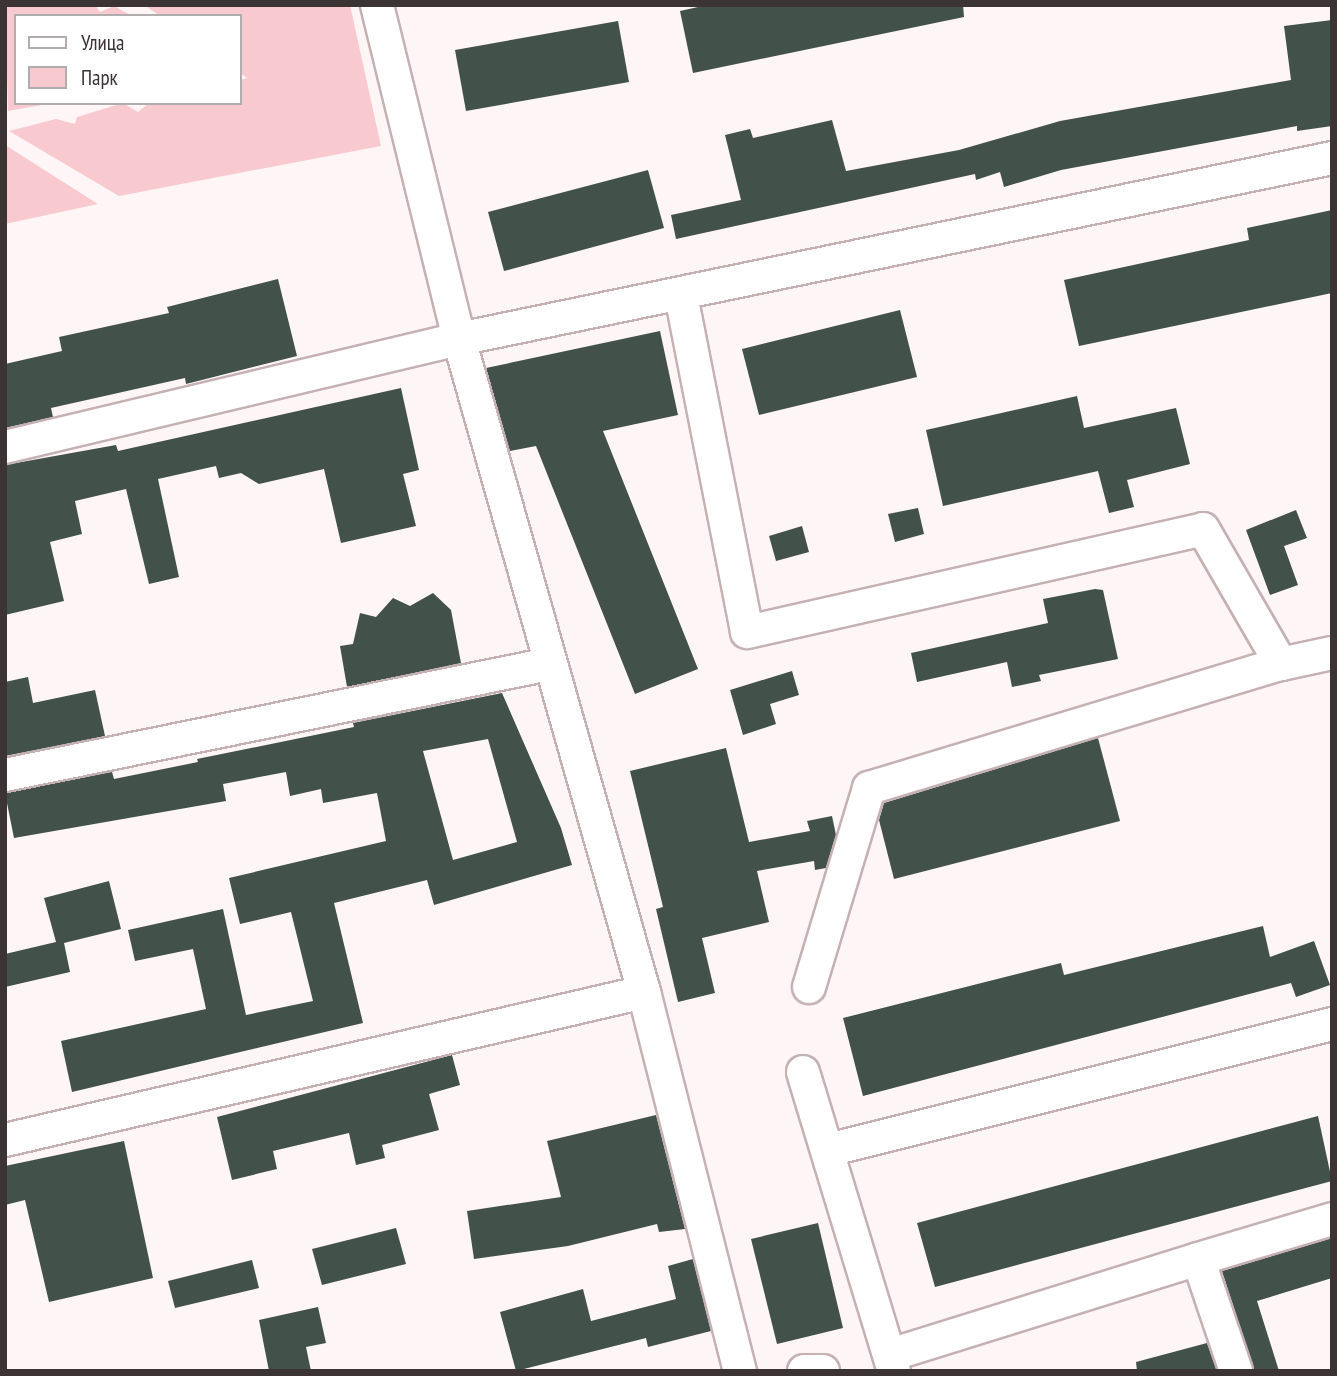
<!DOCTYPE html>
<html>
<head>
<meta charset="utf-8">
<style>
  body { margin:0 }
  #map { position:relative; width:1337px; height:1376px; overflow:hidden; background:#fef5f6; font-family:"PT Sans Narrow",sans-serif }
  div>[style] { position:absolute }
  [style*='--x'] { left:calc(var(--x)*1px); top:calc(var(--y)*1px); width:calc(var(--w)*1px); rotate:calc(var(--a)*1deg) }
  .green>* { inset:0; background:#f8cacf }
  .building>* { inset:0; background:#42514a }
  .roads { filter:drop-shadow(2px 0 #c5b1b4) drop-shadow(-2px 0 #c5b1b4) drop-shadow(0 2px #c5b1b4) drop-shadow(0 -2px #c5b1b4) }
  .minor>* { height:32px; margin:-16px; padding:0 16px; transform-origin:16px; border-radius:16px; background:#fff }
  span { translate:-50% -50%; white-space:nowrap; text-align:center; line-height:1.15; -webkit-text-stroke:7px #fff; paint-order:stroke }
  .frame { position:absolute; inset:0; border:7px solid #3b3334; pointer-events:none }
  .legend { position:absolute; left:14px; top:14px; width:228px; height:91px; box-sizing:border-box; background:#fff; border:2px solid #b1adae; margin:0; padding:9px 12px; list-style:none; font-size:21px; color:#3b3334 }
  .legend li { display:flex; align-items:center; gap:14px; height:35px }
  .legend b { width:35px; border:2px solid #b1adae }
</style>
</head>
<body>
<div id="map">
  <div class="green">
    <i style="clip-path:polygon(5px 5px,95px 5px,100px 12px,114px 6px,132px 16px,16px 16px,16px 103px,53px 103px,8px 111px)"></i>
    <i style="clip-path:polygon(144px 5px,350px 5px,381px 146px,119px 196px,9px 131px,56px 119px,75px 124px,77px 117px,123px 103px,138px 112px,149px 103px,240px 103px,240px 80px,247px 78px,240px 73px,240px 16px,160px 16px)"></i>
    <i style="clip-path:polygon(5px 145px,98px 204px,5px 224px)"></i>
  </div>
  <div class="building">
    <i style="clip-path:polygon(707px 5px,963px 5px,964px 17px,693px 73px,680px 11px)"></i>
    <i style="clip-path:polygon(1332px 20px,1332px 126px,1297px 131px,1297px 126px,1061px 170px,1004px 187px,1000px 172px,976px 180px,975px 174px,676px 239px,671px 215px,741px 200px,725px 135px,750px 129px,753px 138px,832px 120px,846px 171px,959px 150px,1060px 121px,1291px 80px,1284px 26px)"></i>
    <i style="clip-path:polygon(618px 21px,629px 82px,466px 111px,455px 50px)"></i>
    <i style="clip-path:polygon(648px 170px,664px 228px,504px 271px,488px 212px)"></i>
    <i style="clip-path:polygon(1332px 210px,1332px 293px,1079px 346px,1064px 280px,1249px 240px,1247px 228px)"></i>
    <i style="clip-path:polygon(278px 279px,297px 356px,186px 384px,185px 378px,51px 408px,53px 417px,5px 428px,5px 364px,62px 351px,59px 337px,169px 313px,167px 307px)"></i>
    <i style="clip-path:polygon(900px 310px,917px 377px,759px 415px,742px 349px)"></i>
    <i style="clip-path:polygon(660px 331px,678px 415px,603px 431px,698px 669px,635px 694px,536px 446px,510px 451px,486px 368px)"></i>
    <i style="clip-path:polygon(401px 388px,419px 470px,403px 474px,416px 526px,341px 543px,324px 469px,259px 484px,241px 473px,219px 478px,216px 466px,158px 479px,179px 577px,149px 584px,126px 489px,75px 501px,82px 534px,50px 542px,64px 601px,5px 615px,5px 465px,116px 445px,118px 451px)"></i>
    <i style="clip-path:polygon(1077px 396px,1084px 428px,1176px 408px,1190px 464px,1127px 480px,1134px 507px,1109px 513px,1098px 471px,943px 506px,926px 430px)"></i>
    <i style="clip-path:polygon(918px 508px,924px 534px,895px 542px,888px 514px)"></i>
    <i style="clip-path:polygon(1296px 510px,1307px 538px,1284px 546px,1298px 585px,1270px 595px,1246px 530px)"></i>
    <i style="clip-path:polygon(802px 526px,809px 552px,776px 561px,769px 536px)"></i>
    <i style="clip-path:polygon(1095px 589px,1103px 590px,1118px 659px,1039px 675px,1041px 681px,1012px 687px,1007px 662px,917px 682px,911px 653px,1048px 623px,1043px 599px)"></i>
    <i style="clip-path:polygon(433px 593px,451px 610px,461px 663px,347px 687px,340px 646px,353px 644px,360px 613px,376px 617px,393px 598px,410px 606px)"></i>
    <i style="clip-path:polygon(792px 671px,799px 695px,770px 704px,776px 724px,743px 735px,730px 690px)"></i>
    <i style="clip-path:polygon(28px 677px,33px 703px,95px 690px,105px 736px,5px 756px,5px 682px)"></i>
    <i style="clip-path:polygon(evenodd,502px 693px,561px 828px,572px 865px,434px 905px,427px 880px,334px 903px,363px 1023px,72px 1092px,61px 1041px,206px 1009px,193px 949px,135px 961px,128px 930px,223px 909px,246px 1015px,313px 1001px,291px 912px,240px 924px,229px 878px,386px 841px,377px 793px,323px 803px,321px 789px,290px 796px,286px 772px,223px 784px,226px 801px,14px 838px,5px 793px,112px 772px,114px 779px,198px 762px,197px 759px,354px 727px,353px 723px,502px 693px,488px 739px,517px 842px,453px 860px,423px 751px,488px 739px)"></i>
    <i style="clip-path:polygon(1098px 738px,1120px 821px,894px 879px,879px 820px,884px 803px)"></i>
    <i style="clip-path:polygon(726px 748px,749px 842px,810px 831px,807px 821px,832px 816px,836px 835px,826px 868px,815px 870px,814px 861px,757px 871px,769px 922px,702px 938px,715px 993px,678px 1002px,656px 909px,663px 907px,630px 771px)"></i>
    <i style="clip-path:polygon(109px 881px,121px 929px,64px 943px,70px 972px,5px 987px,5px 954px,56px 942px,44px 898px)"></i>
    <i style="clip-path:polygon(1263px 926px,1270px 957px,1314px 941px,1330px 985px,1296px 997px,1291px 983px,863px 1096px,843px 1018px,1061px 963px,1064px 975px)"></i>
    <i style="clip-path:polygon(452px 1055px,460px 1085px,429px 1094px,439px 1130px,382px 1145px,385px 1158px,356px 1165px,349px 1133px,273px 1151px,277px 1169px,232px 1180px,217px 1117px)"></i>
    <i style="clip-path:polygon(656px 1115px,685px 1229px,659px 1232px,657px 1224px,568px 1246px,474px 1259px,467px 1211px,561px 1197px,547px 1141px)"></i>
    <i style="clip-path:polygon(1318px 1116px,1332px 1181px,935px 1287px,917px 1223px)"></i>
    <i style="clip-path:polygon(124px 1141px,153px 1278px,49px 1302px,25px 1200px,5px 1205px,5px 1166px)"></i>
    <i style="clip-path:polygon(818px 1223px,843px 1328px,777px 1344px,751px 1239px)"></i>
    <i style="clip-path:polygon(396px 1228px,406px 1264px,322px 1285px,312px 1249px)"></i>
    <i style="clip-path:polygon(1332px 1238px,1332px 1278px,1257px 1301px,1279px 1371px,1254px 1371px,1222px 1271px)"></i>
    <i style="clip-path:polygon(693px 1259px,711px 1331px,648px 1347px,646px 1338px,516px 1371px,500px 1312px,583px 1289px,591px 1321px,676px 1299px,668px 1266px)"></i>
    <i style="clip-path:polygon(252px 1260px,259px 1288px,175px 1308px,168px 1281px)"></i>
    <i style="clip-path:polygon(318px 1307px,326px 1343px,306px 1347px,311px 1371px,269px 1371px,259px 1320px)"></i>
    <i style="clip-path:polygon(1207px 1343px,1217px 1371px,1137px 1371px,1136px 1362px)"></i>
  </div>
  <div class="roads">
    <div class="minor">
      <i style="--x:377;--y:5;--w:344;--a:76.2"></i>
      <i style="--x:459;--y:339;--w:679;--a:74.18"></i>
      <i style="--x:644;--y:992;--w:391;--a:75.8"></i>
      <i style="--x:681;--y:295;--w:343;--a:78.9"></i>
      <i style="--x:747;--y:632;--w:467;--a:-12.7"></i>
      <i style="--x:1203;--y:529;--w:156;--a:60"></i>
      <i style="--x:1281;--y:664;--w:52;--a:-12.2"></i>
      <i style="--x:5;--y:447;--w:467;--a:-13.4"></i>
      <i style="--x:459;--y:339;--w:892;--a:-11.71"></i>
      <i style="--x:5;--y:775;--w:555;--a:-11.53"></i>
      <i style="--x:809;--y:987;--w:208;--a:-73.2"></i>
      <i style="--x:869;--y:788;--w:430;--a:-16.8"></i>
      <i style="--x:803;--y:1072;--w:313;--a:73.1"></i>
      <i style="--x:5;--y:1140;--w:656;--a:-13.04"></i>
      <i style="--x:828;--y:1150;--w:520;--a:-14.04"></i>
      <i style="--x:890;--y:1355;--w:323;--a:-17.3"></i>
      <i style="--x:804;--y:1371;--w:19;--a:0"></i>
      <i style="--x:1236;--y:1371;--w:118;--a:-108.7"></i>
      <i style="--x:1198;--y:1259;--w:140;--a:-16.6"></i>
    </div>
  </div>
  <div class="frame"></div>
  <ul class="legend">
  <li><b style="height:9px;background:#fff"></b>Улица</li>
  <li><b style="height:19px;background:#f8cacf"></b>Парк</li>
  </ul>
</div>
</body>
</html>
